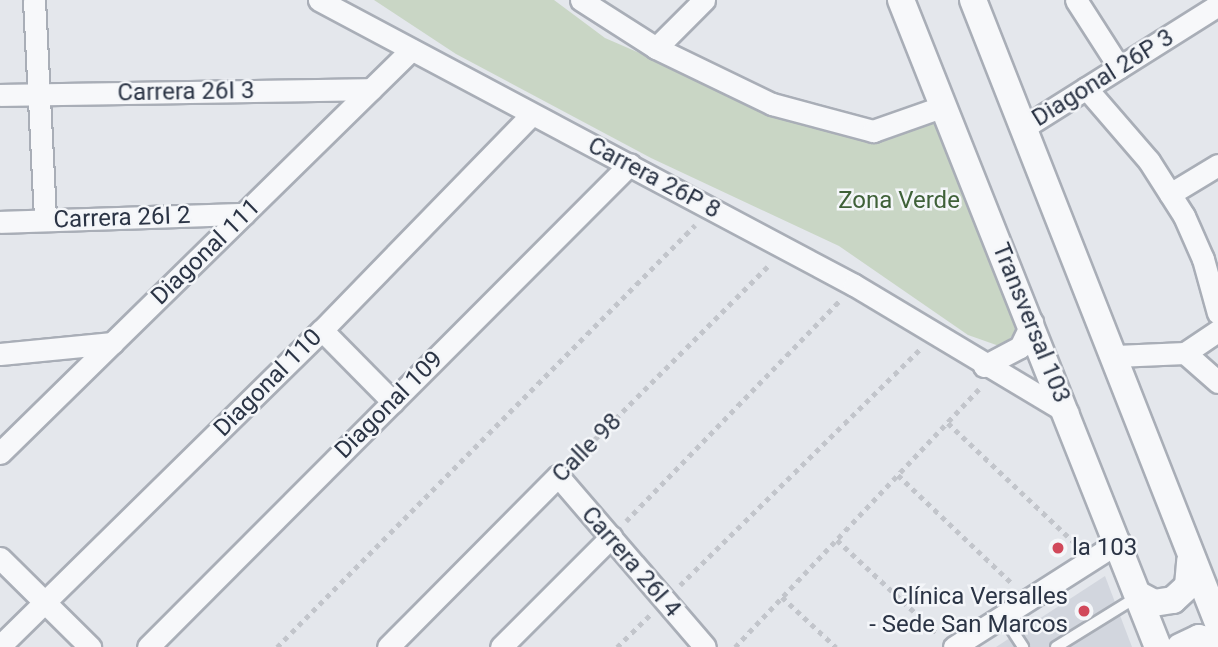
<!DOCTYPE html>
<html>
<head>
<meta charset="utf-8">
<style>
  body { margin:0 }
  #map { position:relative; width:1218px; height:647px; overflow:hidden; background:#e4e7ec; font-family:Roboto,sans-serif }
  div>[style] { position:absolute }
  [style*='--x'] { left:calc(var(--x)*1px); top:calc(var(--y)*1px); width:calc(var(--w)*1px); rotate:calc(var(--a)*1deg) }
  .built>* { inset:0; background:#d2d6de }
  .green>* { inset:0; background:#c9d6c5 }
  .path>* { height:4.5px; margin-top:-2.25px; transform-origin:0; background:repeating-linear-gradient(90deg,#c2c5cb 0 5px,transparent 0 10px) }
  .roads { filter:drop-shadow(2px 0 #a9aeb7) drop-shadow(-2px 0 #a9aeb7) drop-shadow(0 2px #a9aeb7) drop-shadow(0 -2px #a9aeb7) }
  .service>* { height:10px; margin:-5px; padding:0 5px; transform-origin:5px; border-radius:5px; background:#f7f8fa }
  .minor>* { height:21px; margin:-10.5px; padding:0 10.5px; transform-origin:10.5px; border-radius:10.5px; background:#f7f8fa }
  .tertiary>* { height:26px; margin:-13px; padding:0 13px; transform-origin:13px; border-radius:13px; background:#f7f8fa }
  .dots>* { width:19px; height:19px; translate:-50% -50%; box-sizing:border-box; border:4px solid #f4f6f9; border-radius:50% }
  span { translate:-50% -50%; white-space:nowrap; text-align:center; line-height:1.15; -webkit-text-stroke:5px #f4f6f9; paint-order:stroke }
  .street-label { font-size:24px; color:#2b3445 }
  .park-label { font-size:24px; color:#3f6138 }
  .poi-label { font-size:24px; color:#2b3445 }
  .left { translate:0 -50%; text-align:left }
  .right { translate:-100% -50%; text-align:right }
</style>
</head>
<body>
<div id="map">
  <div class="built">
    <i style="clip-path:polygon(1105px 576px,1132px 647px,996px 647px)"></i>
  </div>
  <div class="green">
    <i style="clip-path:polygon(374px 0,554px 0,605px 38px,773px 111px,872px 135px,939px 112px,1025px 321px,1002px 347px,968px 335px,839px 246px,651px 158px,456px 54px)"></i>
  </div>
  <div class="path">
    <i style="--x:948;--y:423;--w:176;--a:43.4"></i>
    <i style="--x:573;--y:461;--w:279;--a:-45"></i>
    <i style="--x:898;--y:475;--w:158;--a:43.5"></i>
    <i style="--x:626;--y:521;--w:306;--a:-45.9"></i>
    <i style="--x:837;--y:540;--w:138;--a:42.9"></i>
    <i style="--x:680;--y:585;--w:338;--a:-44.5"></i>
    <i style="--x:782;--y:597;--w:74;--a:42.8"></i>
    <i style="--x:277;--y:647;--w:594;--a:-45.27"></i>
    <i style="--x:617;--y:647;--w:49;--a:-44.2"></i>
    <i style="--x:735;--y:647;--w:359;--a:-46.6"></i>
  </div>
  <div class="roads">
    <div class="service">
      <i style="--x:1003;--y:616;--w:37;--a:57"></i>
      <i style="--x:1056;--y:647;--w:95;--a:-31.7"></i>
    </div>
    <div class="minor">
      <i style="--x:34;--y:0;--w:220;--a:87.1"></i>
      <i style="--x:319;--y:0;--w:606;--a:28.04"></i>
      <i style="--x:854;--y:285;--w:249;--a:30.9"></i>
      <i style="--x:581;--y:0;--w:89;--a:32.6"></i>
      <i style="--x:656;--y:48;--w:129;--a:25.8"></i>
      <i style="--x:772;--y:104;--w:105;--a:15"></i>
      <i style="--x:873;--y:131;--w:72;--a:-19.4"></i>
      <i style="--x:1076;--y:0;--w:80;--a:57.3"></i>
      <i style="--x:656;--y:48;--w:68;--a:-45"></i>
      <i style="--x:1086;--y:88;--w:96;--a:49.2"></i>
      <i style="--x:1149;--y:161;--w:65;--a:57.5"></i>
      <i style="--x:1184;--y:216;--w:47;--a:66.2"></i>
      <i style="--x:1203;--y:259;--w:56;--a:74.5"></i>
      <i style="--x:0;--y:95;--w:371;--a:-0.9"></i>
      <i style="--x:1023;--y:128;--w:231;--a:-32.2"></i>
      <i style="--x:1170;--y:194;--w:56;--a:-31.1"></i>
      <i style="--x:0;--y:222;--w:244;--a:-1.9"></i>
      <i style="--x:322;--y:330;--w:101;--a:45.4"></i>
      <i style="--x:1185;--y:353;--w:40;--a:-34"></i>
      <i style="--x:0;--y:354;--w:113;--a:-5.6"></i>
      <i style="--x:1116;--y:356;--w:69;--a:-2.5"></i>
      <i style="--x:1185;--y:353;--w:44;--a:41.3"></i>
      <i style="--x:984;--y:366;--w:41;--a:-27.8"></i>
      <i style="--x:1020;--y:347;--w:28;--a:-64"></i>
      <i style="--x:0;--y:453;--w:576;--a:-44.44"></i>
      <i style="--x:0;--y:558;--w:127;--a:44.7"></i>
      <i style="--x:0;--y:646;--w:451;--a:-44.5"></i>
      <i style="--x:322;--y:330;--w:301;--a:-45.8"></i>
      <i style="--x:148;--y:647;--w:682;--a:-45.06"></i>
      <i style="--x:388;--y:647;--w:241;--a:-45.2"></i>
      <i style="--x:558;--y:476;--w:225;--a:49.3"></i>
      <i style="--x:501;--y:647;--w:156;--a:-45"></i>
      <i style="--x:954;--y:647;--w:196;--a:-32.5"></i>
    </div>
    <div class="tertiary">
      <i style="--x:901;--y:0;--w:696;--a:68.34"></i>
      <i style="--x:973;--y:0;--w:669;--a:68.53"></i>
      <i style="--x:1139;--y:595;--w:17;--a:28"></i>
      <i style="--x:1154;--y:603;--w:19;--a:-9"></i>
      <i style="--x:1173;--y:600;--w:21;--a:-43"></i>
      <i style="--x:1188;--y:586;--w:25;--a:-85"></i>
      <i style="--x:1180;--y:647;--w:21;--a:-25"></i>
      <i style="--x:1199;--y:638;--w:20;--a:15"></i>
    </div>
  </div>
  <div class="dots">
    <i style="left:1058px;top:548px;background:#d1495b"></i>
    <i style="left:1084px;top:611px;background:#d1495b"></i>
  </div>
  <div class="street-label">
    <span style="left:1103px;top:78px;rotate:-32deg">Diagonal 26P 3</span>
    <span style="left:186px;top:92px;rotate:-1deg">Carrera 26I 3</span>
    <span style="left:654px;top:178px;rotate:28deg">Carrera 26P 8</span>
    <span style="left:122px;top:218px;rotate:-2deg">Carrera 26I 2</span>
    <span style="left:206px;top:252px;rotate:-44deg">Diagonal 111</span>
    <span style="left:1031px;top:323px;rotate:68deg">Transversal 103</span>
    <span style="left:268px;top:383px;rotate:-45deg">Diagonal 110</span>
    <span style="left:389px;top:405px;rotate:-45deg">Diagonal 109</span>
    <span style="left:587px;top:448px;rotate:-45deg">Calle 98</span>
    <span style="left:631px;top:562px;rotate:49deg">Carrera 26I 4</span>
  </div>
  <div class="park-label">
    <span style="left:899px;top:201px">Zona Verde</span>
  </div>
  <div class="poi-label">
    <span class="left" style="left:1072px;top:548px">la 103</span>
    <span class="right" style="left:1068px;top:611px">Clínica Versalles<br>- Sede San Marcos</span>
  </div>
</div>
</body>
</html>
